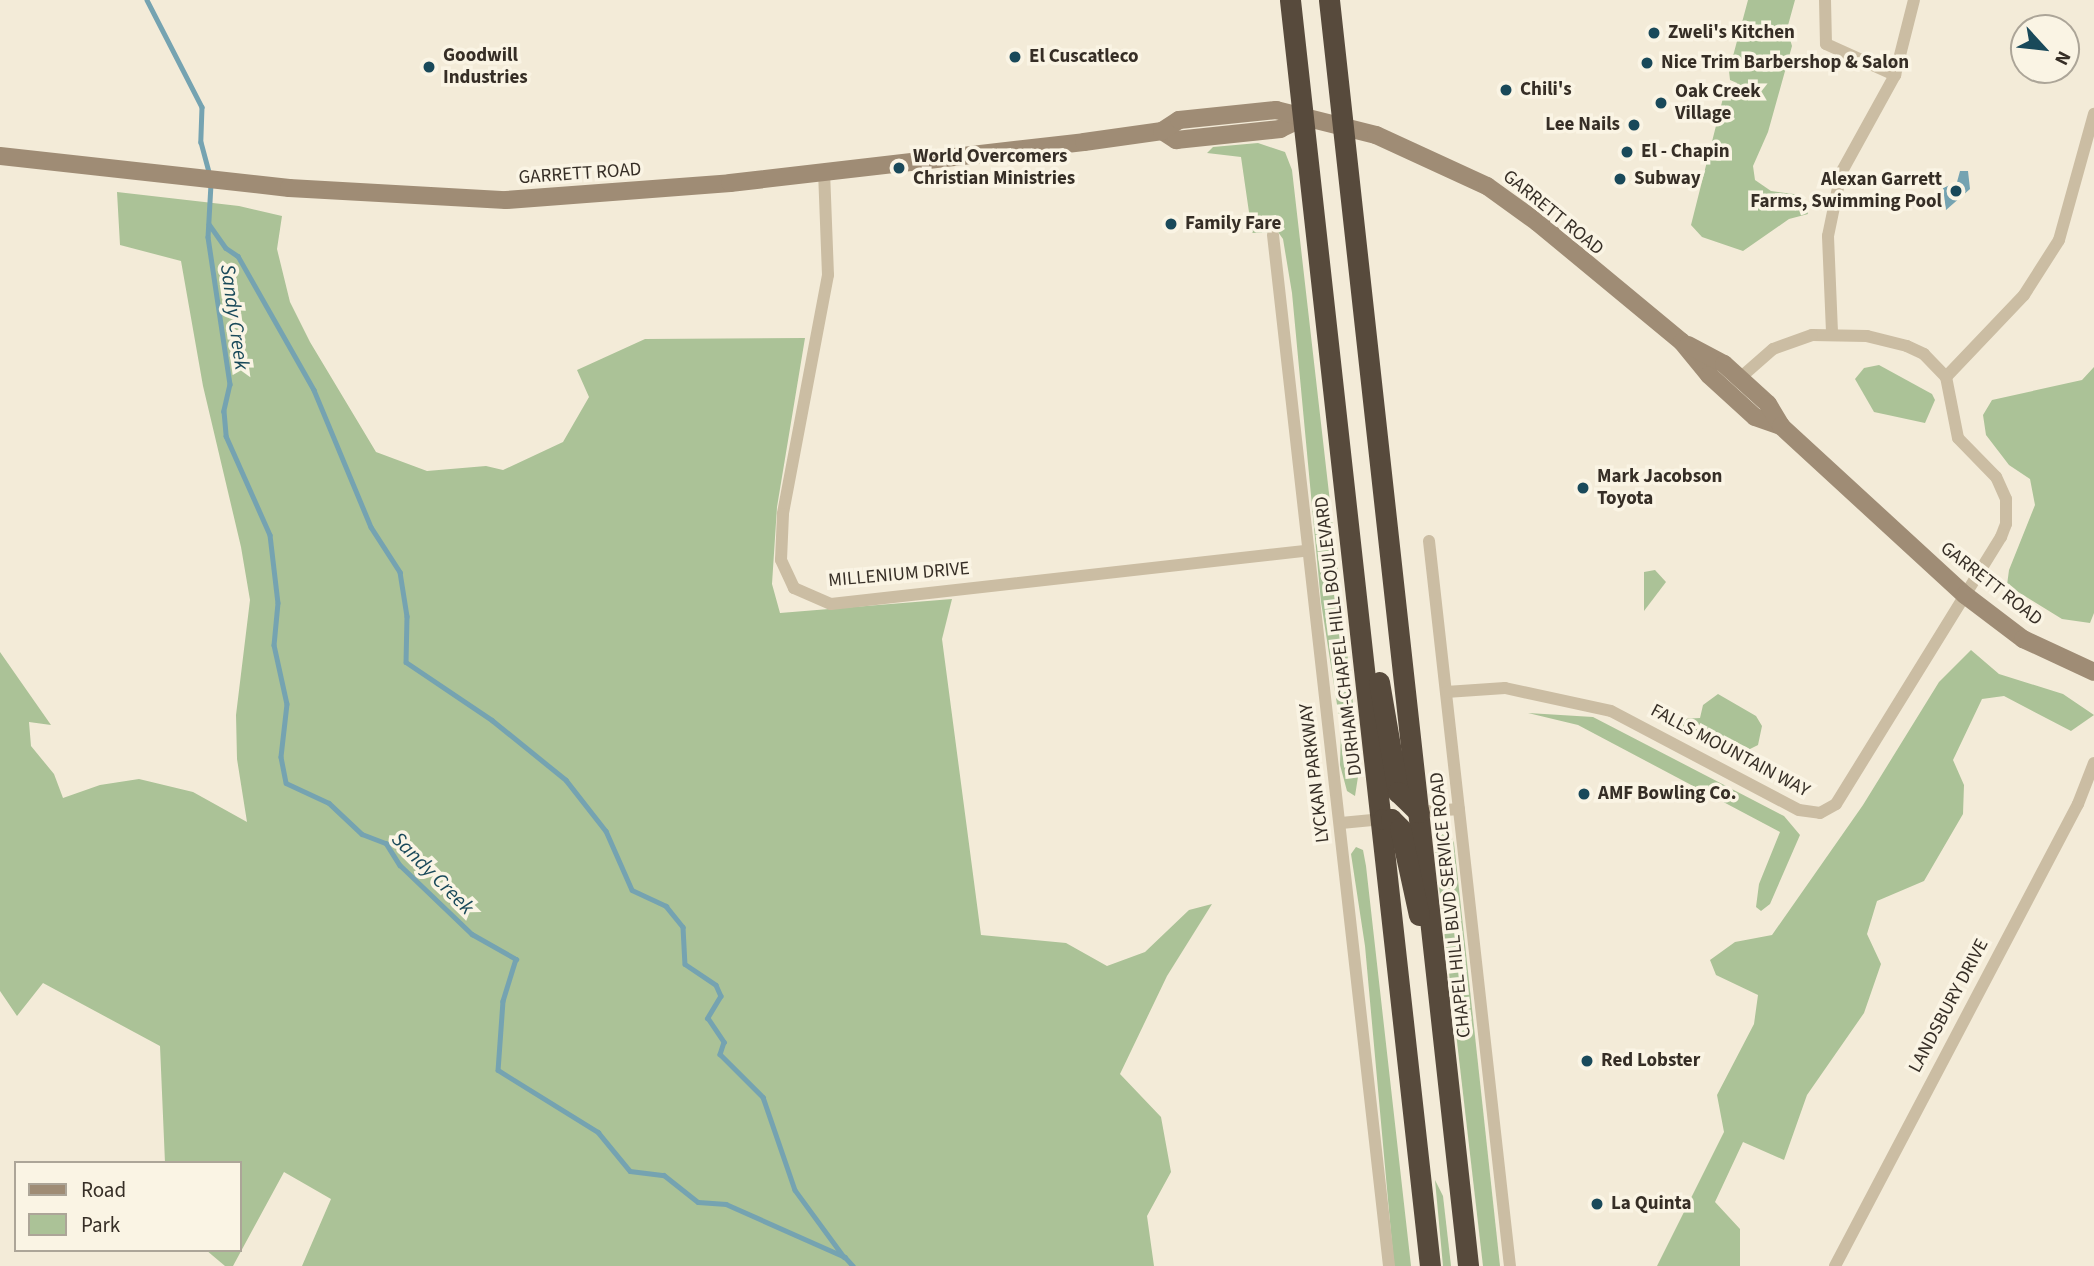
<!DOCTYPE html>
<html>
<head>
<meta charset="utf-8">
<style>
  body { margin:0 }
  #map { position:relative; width:2094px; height:1266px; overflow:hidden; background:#f3ebd8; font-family:"Source Sans 3",sans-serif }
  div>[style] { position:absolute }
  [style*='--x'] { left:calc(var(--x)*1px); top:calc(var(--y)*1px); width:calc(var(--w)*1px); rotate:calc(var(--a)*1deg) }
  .green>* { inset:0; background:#abc297 }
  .water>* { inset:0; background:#75a3b1 }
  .stream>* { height:4.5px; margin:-2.25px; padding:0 2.25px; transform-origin:2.25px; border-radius:2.25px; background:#75a3b1 }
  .street>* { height:12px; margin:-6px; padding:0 6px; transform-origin:6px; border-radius:6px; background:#cbbda3 }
  .secondary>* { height:18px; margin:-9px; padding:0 9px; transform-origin:9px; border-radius:9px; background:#9f8c75 }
  .highway>* { height:21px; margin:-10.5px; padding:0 10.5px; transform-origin:10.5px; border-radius:10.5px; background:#574a3c }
  .dots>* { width:19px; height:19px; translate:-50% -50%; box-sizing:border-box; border:4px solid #faf4e4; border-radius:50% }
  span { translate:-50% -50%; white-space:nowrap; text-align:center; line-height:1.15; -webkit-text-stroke:7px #faf4e4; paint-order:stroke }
  .poi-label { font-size:19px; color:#362e26; font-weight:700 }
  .left { translate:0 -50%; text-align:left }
  .right { translate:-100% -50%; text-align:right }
  .street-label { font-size:19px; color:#362e26 }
  .water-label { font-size:21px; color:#19495a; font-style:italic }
  .legend { position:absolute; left:14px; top:1161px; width:228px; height:91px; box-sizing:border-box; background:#faf4e4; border:2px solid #aca598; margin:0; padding:9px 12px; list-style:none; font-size:21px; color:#362e26 }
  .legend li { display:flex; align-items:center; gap:14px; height:35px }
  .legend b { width:35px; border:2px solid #aca598 }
  .north { position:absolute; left:2010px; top:14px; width:70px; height:70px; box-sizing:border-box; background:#faf4e4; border:2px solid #aca598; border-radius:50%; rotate:117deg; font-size:19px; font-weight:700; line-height:28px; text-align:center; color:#362e26 }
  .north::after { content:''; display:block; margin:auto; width:24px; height:32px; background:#19495a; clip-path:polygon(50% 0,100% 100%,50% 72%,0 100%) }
</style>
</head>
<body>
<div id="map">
  <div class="green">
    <i style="clip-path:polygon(1748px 0,1795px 0,1787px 29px,1792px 46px,1768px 132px,1753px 166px,1755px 180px,1771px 191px,1801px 195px,1808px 214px,1789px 219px,1743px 251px,1702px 237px,1691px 225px,1724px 94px,1735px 92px,1737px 83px,1730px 80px,1729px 71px)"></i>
    <i style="clip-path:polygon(1258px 143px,1285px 152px,1292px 170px,1360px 764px,1355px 796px,1347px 791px,1340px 765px,1341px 730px,1321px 602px,1292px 293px,1283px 239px,1278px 232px,1252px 233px,1241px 157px,1207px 153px,1213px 147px)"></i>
    <i style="clip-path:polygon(117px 192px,239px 206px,282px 216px,277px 249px,290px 302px,310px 342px,376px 452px,427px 471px,486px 466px,503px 470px,563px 442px,589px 397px,577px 370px,645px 339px,805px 338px,777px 507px,772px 584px,780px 613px,952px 599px,942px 639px,981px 935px,1066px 943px,1107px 966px,1145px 952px,1189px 910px,1212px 904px,1167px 976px,1120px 1074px,1161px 1117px,1171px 1172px,1147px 1216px,1154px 1266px,302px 1266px,331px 1199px,284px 1172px,233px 1266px,225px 1266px,206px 1250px,240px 1250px,240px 1163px,165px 1163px,160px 1046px,43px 983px,17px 1016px,0 991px,0 652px,51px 725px,29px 722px,31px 746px,54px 774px,63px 798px,100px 785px,139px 779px,193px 792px,247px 822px,237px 759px,236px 715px,250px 600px,241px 547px,203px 386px,181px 261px,120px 245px)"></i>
    <i style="clip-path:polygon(1879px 365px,1932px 394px,1935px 400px,1925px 423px,1874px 412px,1855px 379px,1864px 368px)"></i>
    <i style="clip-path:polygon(2094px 367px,2094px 613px,2090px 623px,2062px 619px,2007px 585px,2009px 570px,2035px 505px,2030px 479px,2009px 465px,1986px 435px,1983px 415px,1992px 400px,2082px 380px)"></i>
    <i style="clip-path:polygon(1655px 570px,1666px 582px,1644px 611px,1644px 572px)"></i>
    <i style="clip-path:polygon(1971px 650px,1999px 674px,2063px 694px,2094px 715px,2071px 731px,2004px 696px,1982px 699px,1953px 760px,1964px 785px,1963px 814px,1924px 881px,1877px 901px,1867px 934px,1881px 964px,1864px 1013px,1807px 1095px,1784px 1160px,1743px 1142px,1715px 1202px,1740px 1229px,1740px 1266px,1657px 1266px,1724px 1132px,1717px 1095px,1754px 1024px,1758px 995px,1716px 975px,1710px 960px,1735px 942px,1772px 935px,1863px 805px,1939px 682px)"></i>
    <i style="clip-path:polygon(1718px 694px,1756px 716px,1762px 726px,1758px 745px,1748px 750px,1737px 748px,1704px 730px,1686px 731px,1677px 725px,1681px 719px,1700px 718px,1703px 705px)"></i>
    <i style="clip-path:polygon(1528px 713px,1593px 717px,1784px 816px,1800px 835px,1770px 904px,1761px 911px,1756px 907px,1759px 884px,1780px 832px,1578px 725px)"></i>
    <i style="clip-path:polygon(1438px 831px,1449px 832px,1454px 843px,1500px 1266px,1483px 1266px,1434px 843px)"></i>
    <i style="clip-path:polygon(1356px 847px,1363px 850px,1366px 866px,1411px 1266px,1394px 1266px,1365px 946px,1351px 854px)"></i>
    <i style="clip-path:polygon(1435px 1180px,1443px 1196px,1451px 1266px,1443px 1266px)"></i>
  </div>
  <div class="water">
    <i style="clip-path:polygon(1960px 171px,1968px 171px,1970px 189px,1946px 210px,1943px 188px,1957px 182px)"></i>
  </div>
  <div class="stream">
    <i style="--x:147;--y:0;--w:120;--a:62.8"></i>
    <i style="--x:202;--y:107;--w:35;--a:92"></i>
    <i style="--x:201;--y:142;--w:35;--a:75"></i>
    <i style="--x:211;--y:184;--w:53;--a:93.2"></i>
    <i style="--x:208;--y:237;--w:149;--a:81.5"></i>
    <i style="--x:230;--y:384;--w:28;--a:103"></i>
    <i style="--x:224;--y:411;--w:25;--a:85"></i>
    <i style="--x:226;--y:436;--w:108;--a:66"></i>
    <i style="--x:270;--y:535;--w:68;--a:83.3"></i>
    <i style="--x:278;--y:603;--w:42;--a:95.4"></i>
    <i style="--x:274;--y:645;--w:60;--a:77.6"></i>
    <i style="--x:287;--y:704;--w:53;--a:96.5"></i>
    <i style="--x:281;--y:757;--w:26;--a:79"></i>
    <i style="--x:286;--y:783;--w:47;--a:24.9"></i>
    <i style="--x:329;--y:803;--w:45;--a:43.2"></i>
    <i style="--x:362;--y:834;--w:26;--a:21"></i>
    <i style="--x:386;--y:843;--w:26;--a:58"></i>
    <i style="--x:400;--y:865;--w:100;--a:43.8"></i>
    <i style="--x:472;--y:934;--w:51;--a:29.6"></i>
    <i style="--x:516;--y:959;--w:44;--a:107.2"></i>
    <i style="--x:503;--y:1001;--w:69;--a:94.1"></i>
    <i style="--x:498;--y:1070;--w:118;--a:31.8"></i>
    <i style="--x:598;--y:1132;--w:50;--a:50.6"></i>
    <i style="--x:630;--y:1171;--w:34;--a:7"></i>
    <i style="--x:664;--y:1175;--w:43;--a:38.5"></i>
    <i style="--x:698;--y:1202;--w:28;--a:4"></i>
    <i style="--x:726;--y:1204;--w:130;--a:24"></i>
    <i style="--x:845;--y:1257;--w:12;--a:48"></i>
    <i style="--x:209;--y:224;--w:29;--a:55"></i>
    <i style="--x:226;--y:248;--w:14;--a:34"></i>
    <i style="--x:238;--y:256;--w:154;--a:60.4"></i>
    <i style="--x:314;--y:390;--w:148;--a:67.4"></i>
    <i style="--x:371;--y:527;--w:54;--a:57.2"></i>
    <i style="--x:400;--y:572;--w:45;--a:81"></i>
    <i style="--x:407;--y:616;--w:46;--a:91.2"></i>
    <i style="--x:406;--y:662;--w:104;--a:34"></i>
    <i style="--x:492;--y:720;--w:95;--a:39"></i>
    <i style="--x:566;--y:780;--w:65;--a:51.9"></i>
    <i style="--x:606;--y:831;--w:64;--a:66.2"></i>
    <i style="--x:632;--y:890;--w:38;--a:25"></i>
    <i style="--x:666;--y:906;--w:27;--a:51"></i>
    <i style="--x:683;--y:927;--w:37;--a:87"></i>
    <i style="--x:685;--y:964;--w:37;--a:34"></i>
    <i style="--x:716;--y:985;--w:12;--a:66"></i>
    <i style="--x:721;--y:996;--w:26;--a:121"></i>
    <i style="--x:708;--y:1018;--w:29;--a:56"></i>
    <i style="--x:724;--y:1042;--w:13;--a:108"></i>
    <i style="--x:720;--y:1054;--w:61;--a:45"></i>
    <i style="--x:763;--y:1097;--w:98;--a:71"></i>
    <i style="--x:795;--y:1190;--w:83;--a:53.8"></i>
  </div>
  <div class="street">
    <i style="--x:1825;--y:0;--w:44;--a:88.7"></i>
    <i style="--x:1826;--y:44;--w:76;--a:24.2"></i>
    <i style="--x:824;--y:171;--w:104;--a:87.8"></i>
    <i style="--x:828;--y:275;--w:243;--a:100.7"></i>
    <i style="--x:783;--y:514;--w:46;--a:92.5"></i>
    <i style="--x:781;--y:560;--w:31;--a:65"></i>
    <i style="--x:794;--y:588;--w:40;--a:23.4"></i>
    <i style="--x:831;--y:604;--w:479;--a:-6.4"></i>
    <i style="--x:1273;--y:235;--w:1038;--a:83.58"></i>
    <i style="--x:1832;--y:332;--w:96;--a:-92.4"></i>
    <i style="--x:1828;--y:236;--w:64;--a:-78.3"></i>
    <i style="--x:1841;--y:173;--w:112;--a:-61.1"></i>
    <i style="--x:1895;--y:75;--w:77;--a:-75.8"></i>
    <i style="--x:1946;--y:377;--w:113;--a:-46.4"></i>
    <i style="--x:2024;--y:295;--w:65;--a:-57.5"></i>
    <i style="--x:2059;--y:240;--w:131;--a:-74.5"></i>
    <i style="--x:1429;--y:541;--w:730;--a:83.63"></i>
    <i style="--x:1446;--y:692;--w:59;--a:-3.9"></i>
    <i style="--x:1505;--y:688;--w:108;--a:12.2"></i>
    <i style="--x:1611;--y:711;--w:212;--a:27.8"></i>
    <i style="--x:1799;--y:810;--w:21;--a:8"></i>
    <i style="--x:1820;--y:813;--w:18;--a:-29"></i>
    <i style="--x:1836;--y:804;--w:314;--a:-58.3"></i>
    <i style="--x:2001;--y:537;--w:14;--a:-69"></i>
    <i style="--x:2006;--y:524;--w:25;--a:-90"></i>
    <i style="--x:2006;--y:499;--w:24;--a:-114"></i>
    <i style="--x:1996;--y:477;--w:54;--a:-134.3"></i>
    <i style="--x:1958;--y:438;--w:62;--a:-101.1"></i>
    <i style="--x:1946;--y:377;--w:32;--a:-134"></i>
    <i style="--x:1924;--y:354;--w:19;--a:-155"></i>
    <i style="--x:1907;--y:346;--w:41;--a:-166"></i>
    <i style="--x:1867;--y:336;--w:55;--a:-179"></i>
    <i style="--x:1812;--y:335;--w:41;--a:160.3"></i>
    <i style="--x:1773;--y:349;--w:44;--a:138.7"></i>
    <i style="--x:1419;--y:812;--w:40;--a:-4.3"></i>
    <i style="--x:1341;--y:823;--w:42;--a:-5.4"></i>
    <i style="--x:1835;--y:1266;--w:522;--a:-62.26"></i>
    <i style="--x:2078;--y:804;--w:44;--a:-68.7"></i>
  </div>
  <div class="secondary">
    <i style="--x:1162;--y:131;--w:17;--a:33"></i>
    <i style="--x:1176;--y:140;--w:105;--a:-6"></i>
    <i style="--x:1280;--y:129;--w:25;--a:-26"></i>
    <i style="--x:0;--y:156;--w:291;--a:6.3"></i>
    <i style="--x:289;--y:188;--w:217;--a:3.2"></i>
    <i style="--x:506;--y:200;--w:225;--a:-4.3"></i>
    <i style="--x:730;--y:183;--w:356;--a:-6.6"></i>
    <i style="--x:1084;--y:142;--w:79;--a:-8"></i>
    <i style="--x:1162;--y:131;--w:20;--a:-33"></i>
    <i style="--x:1179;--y:120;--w:98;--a:-5.9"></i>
    <i style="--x:1276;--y:110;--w:103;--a:14"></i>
    <i style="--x:1376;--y:135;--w:122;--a:24.7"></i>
    <i style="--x:1487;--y:186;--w:62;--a:35.8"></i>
    <i style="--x:1537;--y:222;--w:188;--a:39.6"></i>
    <i style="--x:1682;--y:342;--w:43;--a:50.7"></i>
    <i style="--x:1709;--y:375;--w:62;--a:42.4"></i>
    <i style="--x:1755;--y:417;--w:28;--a:19"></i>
    <i style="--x:1688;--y:345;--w:41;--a:27.8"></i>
    <i style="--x:1724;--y:364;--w:59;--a:42.3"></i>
    <i style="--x:1768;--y:404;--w:26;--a:59"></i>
    <i style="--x:1781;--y:426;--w:250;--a:42.6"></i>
    <i style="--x:1965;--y:595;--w:73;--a:37.2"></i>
    <i style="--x:2023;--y:639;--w:78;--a:24.9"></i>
  </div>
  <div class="highway">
    <i style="--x:1290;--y:0;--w:1274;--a:83.69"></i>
    <i style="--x:1329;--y:0;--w:1274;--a:83.73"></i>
    <i style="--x:1379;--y:682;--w:112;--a:80.2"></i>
    <i style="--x:1398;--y:792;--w:29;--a:44"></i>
    <i style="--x:1383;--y:819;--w:8;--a:0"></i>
    <i style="--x:1391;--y:819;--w:13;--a:45"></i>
    <i style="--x:1400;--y:828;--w:89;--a:77.7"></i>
  </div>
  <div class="dots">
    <i style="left:1654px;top:33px;background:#19495a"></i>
    <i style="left:1015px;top:57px;background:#19495a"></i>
    <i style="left:1647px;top:63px;background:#19495a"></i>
    <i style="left:429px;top:67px;background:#19495a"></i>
    <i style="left:1506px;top:90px;background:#19495a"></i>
    <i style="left:1661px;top:103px;background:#19495a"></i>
    <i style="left:1634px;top:125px;background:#19495a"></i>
    <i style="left:1627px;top:152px;background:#19495a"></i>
    <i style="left:899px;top:168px;background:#19495a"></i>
    <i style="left:1620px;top:179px;background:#19495a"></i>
    <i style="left:1956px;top:191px;background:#19495a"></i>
    <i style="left:1171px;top:224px;background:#19495a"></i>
    <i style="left:1583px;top:488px;background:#19495a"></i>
    <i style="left:1584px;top:794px;background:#19495a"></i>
    <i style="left:1587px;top:1061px;background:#19495a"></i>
    <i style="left:1597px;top:1204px;background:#19495a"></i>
  </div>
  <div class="poi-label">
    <span class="left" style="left:1668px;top:33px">Zweli's Kitchen</span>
    <span class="left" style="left:443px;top:67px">Goodwill<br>Industries</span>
    <span class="left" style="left:1029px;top:57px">El Cuscatleco</span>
    <span class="left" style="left:1661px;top:63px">Nice Trim Barbershop &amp; Salon</span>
    <span class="left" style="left:1520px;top:90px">Chili's</span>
    <span class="left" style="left:1675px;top:103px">Oak Creek<br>Village</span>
    <span class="right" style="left:1620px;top:125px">Lee Nails</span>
    <span class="left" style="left:1641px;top:152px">El - Chapin</span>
    <span class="left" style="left:913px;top:168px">World Overcomers<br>Christian Ministries</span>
    <span class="left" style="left:1634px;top:179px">Subway</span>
    <span class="right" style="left:1942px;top:191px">Alexan Garrett<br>Farms, Swimming Pool</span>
    <span class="left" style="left:1185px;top:224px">Family Fare</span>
    <span class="left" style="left:1597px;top:488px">Mark Jacobson<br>Toyota</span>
    <span class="left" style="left:1598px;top:794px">AMF Bowling Co.</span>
    <span class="left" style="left:1601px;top:1061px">Red Lobster</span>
    <span class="left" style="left:1611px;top:1204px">La Quinta</span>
  </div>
  <div class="street-label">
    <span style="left:580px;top:174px;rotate:-4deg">GARRETT ROAD</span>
    <span style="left:1553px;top:213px;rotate:39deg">GARRETT ROAD</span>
    <span style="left:899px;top:575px;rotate:-5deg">MILLENIUM DRIVE</span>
    <span style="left:1991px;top:584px;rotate:38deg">GARRETT ROAD</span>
    <span style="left:1339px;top:636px;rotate:-97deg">DURHAM-CHAPEL HILL BOULEVARD</span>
    <span style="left:1730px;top:751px;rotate:28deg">FALLS MOUNTAIN WAY</span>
    <span style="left:1315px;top:773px;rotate:-97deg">LYCKAN PARKWAY</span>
    <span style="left:1451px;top:905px;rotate:-96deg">CHAPEL HILL BLVD SERVICE ROAD</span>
    <span style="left:1949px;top:1006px;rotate:-62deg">LANDSBURY DRIVE</span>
  </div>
  <div class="water-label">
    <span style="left:235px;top:317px;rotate:82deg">Sandy Creek</span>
    <span style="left:433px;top:873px;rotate:45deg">Sandy Creek</span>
  </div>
  <ul class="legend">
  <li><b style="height:9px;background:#9f8c75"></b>Road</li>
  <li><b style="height:19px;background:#abc297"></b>Park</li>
  </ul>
  <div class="north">N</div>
</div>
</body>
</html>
